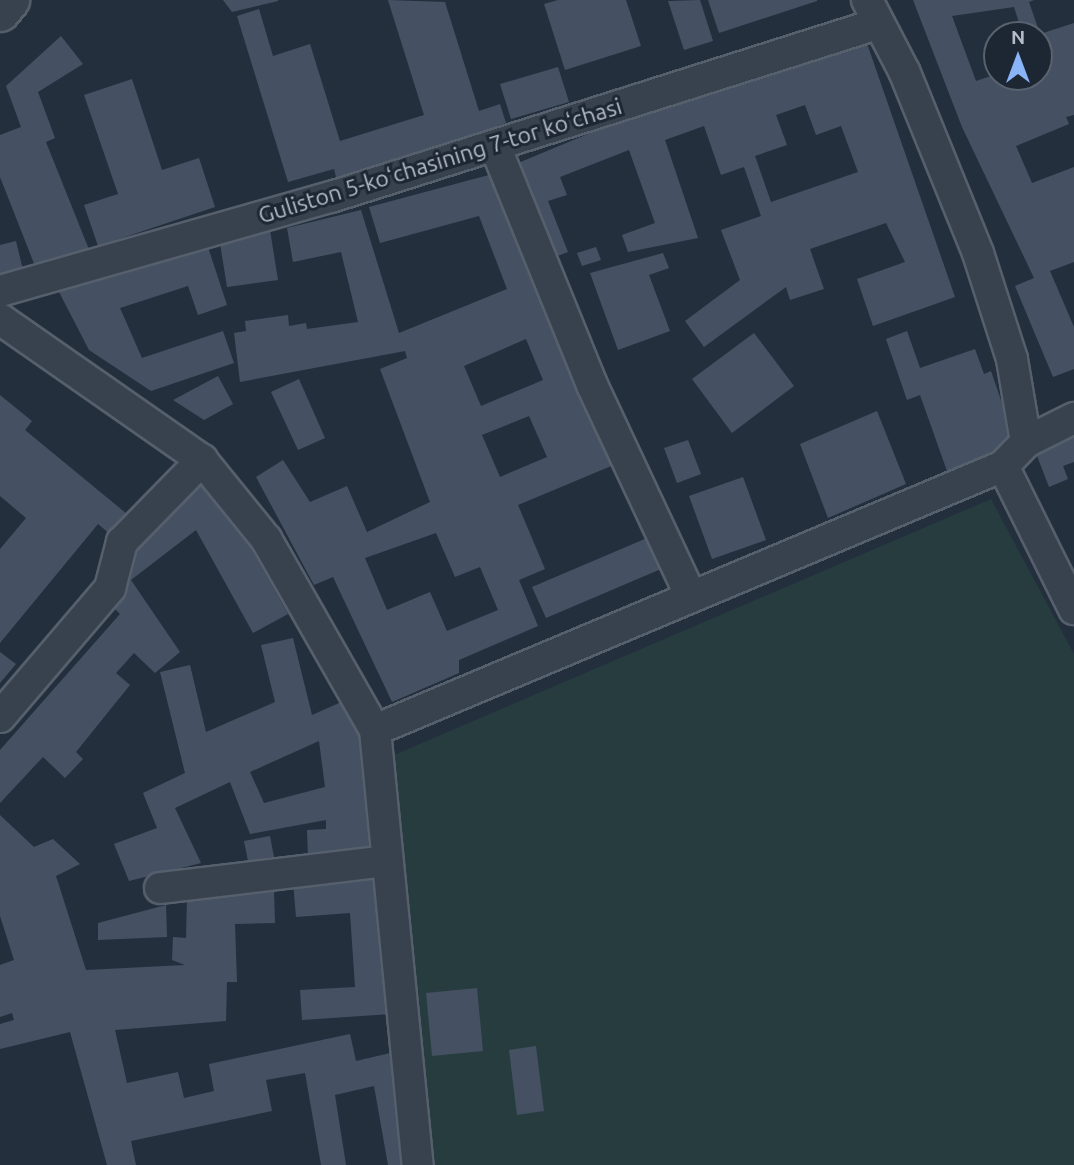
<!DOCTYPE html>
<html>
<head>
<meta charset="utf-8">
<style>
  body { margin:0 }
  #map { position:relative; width:1074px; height:1165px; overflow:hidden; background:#242f3e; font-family:Ubuntu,sans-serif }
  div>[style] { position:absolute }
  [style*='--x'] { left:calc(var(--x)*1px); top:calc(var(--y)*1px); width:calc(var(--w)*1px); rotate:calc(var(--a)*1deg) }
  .green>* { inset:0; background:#263c3f }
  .building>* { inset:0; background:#455162 }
  .roads { filter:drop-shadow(2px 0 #565f6c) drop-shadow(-2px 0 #565f6c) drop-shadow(0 2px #565f6c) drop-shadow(0 -2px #565f6c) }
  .minor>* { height:30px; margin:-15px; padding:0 15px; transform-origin:15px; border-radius:15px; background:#38414e }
  .tertiary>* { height:37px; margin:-18.5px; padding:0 18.5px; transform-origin:18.5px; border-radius:18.5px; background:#38414e }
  span { translate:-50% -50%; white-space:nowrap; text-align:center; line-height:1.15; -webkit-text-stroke:6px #1d2633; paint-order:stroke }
  .street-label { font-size:23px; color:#b4bcc9 }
  .north { position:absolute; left:983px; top:21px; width:70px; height:70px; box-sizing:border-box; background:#1d2633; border:2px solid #59626f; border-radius:50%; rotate:0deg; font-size:19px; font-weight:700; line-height:28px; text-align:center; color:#b4bcc9 }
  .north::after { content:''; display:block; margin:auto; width:24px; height:32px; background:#8ab4f8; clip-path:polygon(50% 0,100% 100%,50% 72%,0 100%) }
</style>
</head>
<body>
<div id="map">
  <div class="green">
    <i style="clip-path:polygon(991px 499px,1074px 654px,1074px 1165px,434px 1165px,394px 755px)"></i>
  </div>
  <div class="building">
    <i style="clip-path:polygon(223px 0,278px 0,278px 1px,232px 12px)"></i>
    <i style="clip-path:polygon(388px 0,445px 2px,479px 111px,500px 104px,506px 123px,337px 181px,334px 169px,288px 182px,237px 16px,259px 9px,273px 56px,310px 44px,340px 141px,424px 115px)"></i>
    <i style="clip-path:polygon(558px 0,626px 0,641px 46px,565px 70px,544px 4px)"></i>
    <i style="clip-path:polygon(700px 0,713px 41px,684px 50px,668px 1px)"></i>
    <i style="clip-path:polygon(708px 0,817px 0,817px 1px,719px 33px)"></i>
    <i style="clip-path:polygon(evenodd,913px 0,1034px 0,1029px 2px,1040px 34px,1074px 23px,1074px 115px,1066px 117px,1069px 124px,1016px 146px,1032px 183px,1074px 167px,1074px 262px,1050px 271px,1074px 327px,1074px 369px,1053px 377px,1015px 286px,1034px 278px,962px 127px,913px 0,1014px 7px,1023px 35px,1039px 35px,1039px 77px,997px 74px,976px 81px,952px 16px,1014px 7px)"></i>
    <i style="clip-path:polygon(evenodd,863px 32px,955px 297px,873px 326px,857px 279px,905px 262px,886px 223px,810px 249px,824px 289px,790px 300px,786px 287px,704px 347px,685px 321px,740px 280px,721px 230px,761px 216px,744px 167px,721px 175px,704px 126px,665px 140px,698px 238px,628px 252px,622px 235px,655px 223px,629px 150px,560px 177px,567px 195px,548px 201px,568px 252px,542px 262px,506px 168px,619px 121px,618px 117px,863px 32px,805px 105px,816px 135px,841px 126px,858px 172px,771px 202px,755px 156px,787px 145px,776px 115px,805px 105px)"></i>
    <i style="clip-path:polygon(61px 36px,83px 64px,38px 92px,55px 138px,46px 142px,90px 252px,35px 266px,0 177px,0 135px,21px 127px,6px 86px)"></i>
    <i style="clip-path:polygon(558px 67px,569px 102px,511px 119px,500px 84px)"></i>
    <i style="clip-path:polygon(132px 79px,162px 170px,199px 158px,215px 207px,98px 246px,84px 205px,118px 194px,84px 95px)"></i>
    <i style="clip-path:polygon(evenodd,500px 172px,616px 464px,518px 505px,545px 569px,519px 580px,538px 626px,459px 660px,459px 673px,392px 702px,333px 577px,314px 585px,256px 477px,283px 460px,310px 502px,347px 486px,367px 532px,430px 502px,380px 369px,407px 358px,405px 351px,240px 382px,234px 333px,246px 331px,245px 321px,288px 315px,289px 326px,306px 323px,307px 329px,358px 322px,341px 252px,293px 262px,287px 228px,361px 210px,399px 333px,507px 289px,479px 216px,380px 243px,369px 207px,500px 172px,526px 339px,543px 380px,481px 406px,464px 366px,526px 339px,500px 172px,529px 416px,547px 457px,500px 477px,482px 435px,529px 416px,500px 172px,436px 533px,455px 577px,480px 567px,498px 610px,447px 631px,430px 592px,387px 610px,365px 558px,436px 533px)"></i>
    <i style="clip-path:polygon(270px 230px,278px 280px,227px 287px,219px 237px)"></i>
    <i style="clip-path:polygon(16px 241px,23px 270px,0 276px,0 245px)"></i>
    <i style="clip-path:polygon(206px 241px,227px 305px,198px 315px,188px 286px,120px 308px,142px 358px,223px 331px,234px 363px,151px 391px,89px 350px,58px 290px)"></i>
    <i style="clip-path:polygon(596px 247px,601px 260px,582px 266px,577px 253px)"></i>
    <i style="clip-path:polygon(663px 253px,669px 268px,649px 275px,670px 331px,618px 350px,590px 273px)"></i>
    <i style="clip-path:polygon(907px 331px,920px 368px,975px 349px,984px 374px,991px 371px,1017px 447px,947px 471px,920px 395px,907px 400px,886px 339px)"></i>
    <i style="clip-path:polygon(754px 333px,794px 386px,732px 433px,692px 379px)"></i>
    <i style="clip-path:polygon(218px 376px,233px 404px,204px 420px,173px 400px)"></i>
    <i style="clip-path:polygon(299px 379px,325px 438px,298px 450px,271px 392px)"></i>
    <i style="clip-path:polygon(0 395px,32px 421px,25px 430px,133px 519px,116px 539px,98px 524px,0 643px,0 549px,26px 518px,0 496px)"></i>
    <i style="clip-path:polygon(877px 411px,906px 484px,828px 518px,800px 444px)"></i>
    <i style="clip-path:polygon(1074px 433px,1074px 462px,1063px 466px,1068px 479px,1049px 487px,1034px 448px)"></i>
    <i style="clip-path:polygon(688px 440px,701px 474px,677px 483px,664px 448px)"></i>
    <i style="clip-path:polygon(210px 475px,288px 614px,253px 633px,196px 530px,131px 580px,180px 652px,155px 673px,134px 653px,116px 673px,130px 685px,76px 752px,83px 759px,65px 778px,43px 757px,0 803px,0 750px,120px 614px,115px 609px,125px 542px)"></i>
    <i style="clip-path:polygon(743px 477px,766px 540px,712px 559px,689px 496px)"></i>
    <i style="clip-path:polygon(647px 538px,661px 569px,546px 618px,532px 587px)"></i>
    <i style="clip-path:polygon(evenodd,293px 638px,312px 715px,355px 696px,377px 853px,308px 858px,307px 830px,326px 829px,326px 820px,250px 834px,230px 782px,175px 808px,201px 863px,129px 881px,114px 844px,157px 828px,143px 793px,185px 773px,160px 672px,190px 665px,206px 732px,275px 702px,261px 645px,293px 638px,319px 741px,325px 787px,264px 803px,250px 772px,319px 741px)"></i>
    <i style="clip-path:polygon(0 652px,16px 664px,0 683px)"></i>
    <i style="clip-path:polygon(0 815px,34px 847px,53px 839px,80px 864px,56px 876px,86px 970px,185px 965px,172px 960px,173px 937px,186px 938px,187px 897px,274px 891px,275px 923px,235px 924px,237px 982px,227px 982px,226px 1021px,115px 1030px,127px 1083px,178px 1072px,184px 1098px,214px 1091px,209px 1064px,350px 1034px,356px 1061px,399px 1051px,413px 1165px,388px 1165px,374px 1086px,335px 1095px,346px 1165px,321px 1165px,305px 1073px,266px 1080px,272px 1111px,131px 1141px,136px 1165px,107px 1165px,70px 1032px,0 1049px,0 1024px,14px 1020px,12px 1013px,0 1017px,0 965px,14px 960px,0 916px)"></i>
    <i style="clip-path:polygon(270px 836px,274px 857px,248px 861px,244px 841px)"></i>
    <i style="clip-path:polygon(383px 877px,391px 1014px,302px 1020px,300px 990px,355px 987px,350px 913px,296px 917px,293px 882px)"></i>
    <i style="clip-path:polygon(166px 905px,167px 937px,98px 940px,98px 923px)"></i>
    <i style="clip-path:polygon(477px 988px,483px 1051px,432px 1056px,426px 993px)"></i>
    <i style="clip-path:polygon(536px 1046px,544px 1111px,517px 1115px,509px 1050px)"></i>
  </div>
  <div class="roads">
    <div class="minor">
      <i style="--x:495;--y:146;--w:258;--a:67.9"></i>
      <i style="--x:592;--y:385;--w:233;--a:64.9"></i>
      <i style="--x:0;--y:291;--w:344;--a:-15.9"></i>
      <i style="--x:331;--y:197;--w:573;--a:-17.58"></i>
      <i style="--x:0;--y:319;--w:246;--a:34.9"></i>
      <i style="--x:202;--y:460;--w:102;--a:51"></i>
      <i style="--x:266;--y:539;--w:220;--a:60.3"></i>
      <i style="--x:375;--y:730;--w:437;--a:84.4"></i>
      <i style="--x:1026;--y:442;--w:54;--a:-26.6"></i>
      <i style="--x:1003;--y:466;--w:160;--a:63.6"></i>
      <i style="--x:0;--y:717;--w:170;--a:-49.5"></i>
      <i style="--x:110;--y:588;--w:48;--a:-75.4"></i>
      <i style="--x:122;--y:542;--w:115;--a:-45.7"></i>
      <i style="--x:375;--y:730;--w:681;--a:-22.8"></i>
      <i style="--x:1003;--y:466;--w:33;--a:-46"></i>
      <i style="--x:1026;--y:442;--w:84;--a:-99.6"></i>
      <i style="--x:1012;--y:359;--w:111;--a:-107.8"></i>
      <i style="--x:978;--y:253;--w:196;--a:-112.1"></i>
      <i style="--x:904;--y:71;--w:80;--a:-117.5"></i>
      <i style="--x:160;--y:888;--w:229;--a:-6.8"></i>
    </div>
    <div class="tertiary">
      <i style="--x:0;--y:12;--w:16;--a:-50"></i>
    </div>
  </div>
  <div class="street-label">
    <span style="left:440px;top:161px;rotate:-17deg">Guliston 5-koʻchasining 7-tor koʻchasi</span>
  </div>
  <div class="north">N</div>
</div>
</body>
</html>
